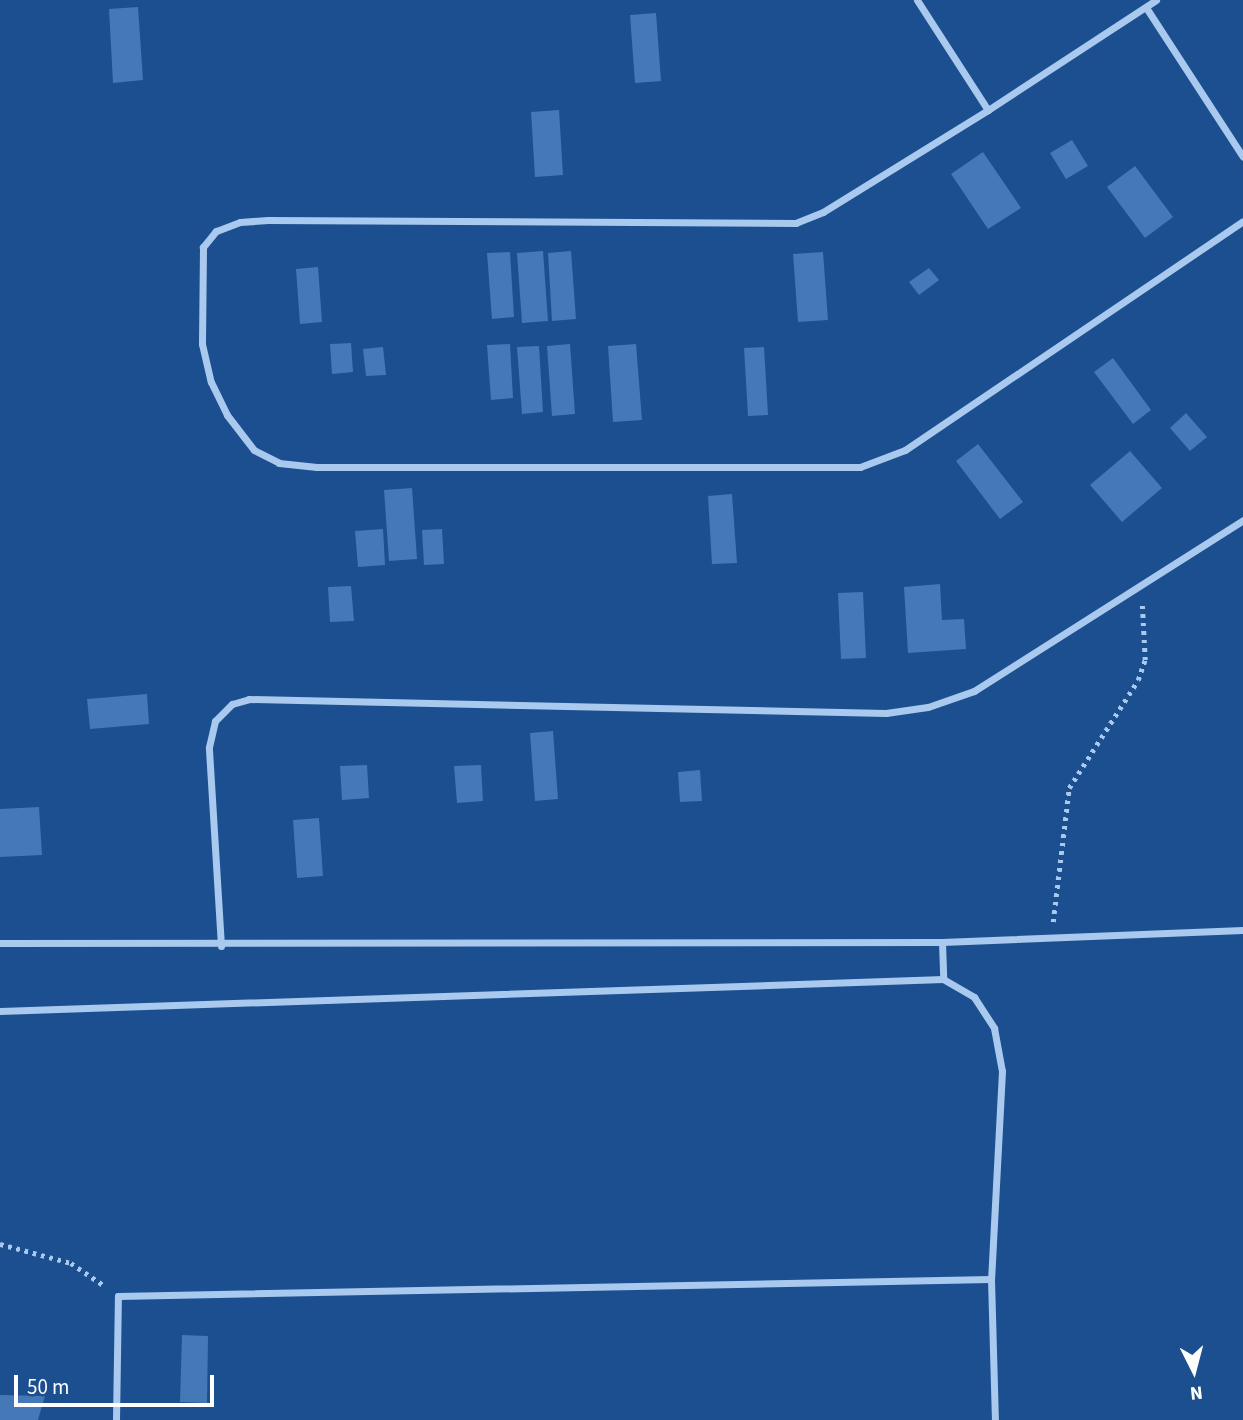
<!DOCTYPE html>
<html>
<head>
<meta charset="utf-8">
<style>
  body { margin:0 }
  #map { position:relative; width:1243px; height:1420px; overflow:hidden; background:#1b4f8f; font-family:"Source Sans 3",sans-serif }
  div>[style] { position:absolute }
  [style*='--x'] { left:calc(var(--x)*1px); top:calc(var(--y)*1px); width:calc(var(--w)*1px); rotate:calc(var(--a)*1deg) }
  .building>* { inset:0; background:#4478b7 }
  .path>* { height:4.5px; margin-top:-2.25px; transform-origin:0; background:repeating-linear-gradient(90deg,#a9c9ee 0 3.5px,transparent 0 8.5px) }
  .minor>* { height:7px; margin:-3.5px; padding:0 3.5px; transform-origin:3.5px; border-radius:3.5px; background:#a9c9ee }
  span { translate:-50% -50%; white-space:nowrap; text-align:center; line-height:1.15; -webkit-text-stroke:5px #1b4f8f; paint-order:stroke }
  .north { position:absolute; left:1159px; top:1336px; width:70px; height:70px; -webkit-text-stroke:5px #1b4f8f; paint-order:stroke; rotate:174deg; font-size:19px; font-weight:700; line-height:28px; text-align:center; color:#fff }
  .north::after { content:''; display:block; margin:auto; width:24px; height:32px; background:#fff; clip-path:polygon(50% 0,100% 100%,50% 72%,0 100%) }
  .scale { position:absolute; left:14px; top:1375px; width:200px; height:32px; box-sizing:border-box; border:4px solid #fff; border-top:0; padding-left:9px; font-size:21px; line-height:24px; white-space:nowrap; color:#fff; -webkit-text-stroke:5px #1b4f8f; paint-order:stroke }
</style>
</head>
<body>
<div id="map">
  <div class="building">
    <i style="clip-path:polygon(138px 7px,143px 80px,113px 83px,109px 9px)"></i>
    <i style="clip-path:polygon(656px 13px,661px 81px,635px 83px,630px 15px)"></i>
    <i style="clip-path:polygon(559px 110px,563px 175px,535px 177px,531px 112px)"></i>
    <i style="clip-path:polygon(1072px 140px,1088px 166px,1066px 179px,1050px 153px)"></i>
    <i style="clip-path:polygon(983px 152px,1021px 208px,988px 229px,951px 174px)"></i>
    <i style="clip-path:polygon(1135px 166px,1173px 217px,1145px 238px,1107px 187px)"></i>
    <i style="clip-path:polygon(543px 251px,548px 321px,522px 323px,517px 253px)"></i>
    <i style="clip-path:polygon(571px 251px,576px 319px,552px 321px,548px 253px)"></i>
    <i style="clip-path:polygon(510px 252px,514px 317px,492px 319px,487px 253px)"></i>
    <i style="clip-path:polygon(823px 252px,828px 320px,798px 322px,793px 254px)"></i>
    <i style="clip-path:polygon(318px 267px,322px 322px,300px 324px,296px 269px)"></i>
    <i style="clip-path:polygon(929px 268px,939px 280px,919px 295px,909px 282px)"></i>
    <i style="clip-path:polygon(351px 343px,353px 372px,332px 374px,330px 344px)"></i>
    <i style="clip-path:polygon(510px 344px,513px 398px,491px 400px,487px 345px)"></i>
    <i style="clip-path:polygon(570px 344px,575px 414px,552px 416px,547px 346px)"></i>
    <i style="clip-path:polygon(636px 344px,642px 420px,613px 422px,608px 346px)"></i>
    <i style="clip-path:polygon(539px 346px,543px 412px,522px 414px,517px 347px)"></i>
    <i style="clip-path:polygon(383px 347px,386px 375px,366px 376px,363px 349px)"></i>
    <i style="clip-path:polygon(764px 347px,768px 415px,748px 416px,744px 348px)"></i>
    <i style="clip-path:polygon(1113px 358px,1151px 410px,1133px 424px,1094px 372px)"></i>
    <i style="clip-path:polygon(1186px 413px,1207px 437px,1190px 451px,1170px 428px)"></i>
    <i style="clip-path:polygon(978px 444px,1023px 502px,1000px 519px,956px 461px)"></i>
    <i style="clip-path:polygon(1130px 451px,1162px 488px,1122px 522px,1090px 485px)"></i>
    <i style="clip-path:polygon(412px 488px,417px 559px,389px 561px,384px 490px)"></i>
    <i style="clip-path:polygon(732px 494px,737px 563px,712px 564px,708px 496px)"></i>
    <i style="clip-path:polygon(383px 529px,385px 565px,358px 567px,355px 531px)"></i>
    <i style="clip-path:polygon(442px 529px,444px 564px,424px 565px,422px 530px)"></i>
    <i style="clip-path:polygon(940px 584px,942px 620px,964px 619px,966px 649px,908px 653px,904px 587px)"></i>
    <i style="clip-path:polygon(351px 586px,354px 621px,330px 622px,328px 587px)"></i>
    <i style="clip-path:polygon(863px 592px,866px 658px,841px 659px,838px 593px)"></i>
    <i style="clip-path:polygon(147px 694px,149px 724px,90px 729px,87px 699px)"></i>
    <i style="clip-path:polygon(553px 731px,558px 799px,535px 801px,530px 733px)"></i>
    <i style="clip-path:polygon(367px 765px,369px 798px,342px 800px,340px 766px)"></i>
    <i style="clip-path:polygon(481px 765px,483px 801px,457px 803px,454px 766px)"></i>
    <i style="clip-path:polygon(700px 770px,702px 801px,680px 802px,678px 772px)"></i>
    <i style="clip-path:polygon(39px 807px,42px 855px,0 857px,0 809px)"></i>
    <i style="clip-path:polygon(319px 818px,323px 876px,297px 878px,293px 820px)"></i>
    <i style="clip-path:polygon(182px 1335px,208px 1336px,207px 1403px,180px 1402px)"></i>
    <i style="clip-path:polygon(0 1395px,45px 1396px,38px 1420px,0 1420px)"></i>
  </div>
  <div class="path">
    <i style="--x:1053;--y:922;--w:135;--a:-83.2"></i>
    <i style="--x:1069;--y:788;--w:128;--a:-57.4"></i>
    <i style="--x:1138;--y:680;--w:21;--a:-71"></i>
    <i style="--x:1145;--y:660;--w:57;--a:-93"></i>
    <i style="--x:0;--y:1244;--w:73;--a:15"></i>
    <i style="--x:71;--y:1263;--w:42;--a:34.4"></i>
  </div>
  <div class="minor">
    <i style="--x:917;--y:0;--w:131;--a:57.2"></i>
    <i style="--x:1156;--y:0;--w:201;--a:146.8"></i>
    <i style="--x:988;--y:110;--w:194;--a:148.3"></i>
    <i style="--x:823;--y:212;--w:29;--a:158"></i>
    <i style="--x:796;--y:223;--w:528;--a:-179.67"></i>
    <i style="--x:268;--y:220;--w:28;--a:176"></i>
    <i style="--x:240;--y:222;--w:26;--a:159"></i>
    <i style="--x:216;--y:231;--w:21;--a:129"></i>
    <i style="--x:203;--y:247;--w:97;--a:90.6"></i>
    <i style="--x:202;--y:344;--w:39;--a:77"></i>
    <i style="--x:211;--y:382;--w:37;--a:64"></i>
    <i style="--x:227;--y:415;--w:44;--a:52.4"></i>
    <i style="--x:254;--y:450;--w:28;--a:27"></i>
    <i style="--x:279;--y:463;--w:38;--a:6"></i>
    <i style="--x:317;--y:467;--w:543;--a:0"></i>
    <i style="--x:860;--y:467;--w:48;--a:-20.7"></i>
    <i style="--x:905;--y:450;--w:408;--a:-34.1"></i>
    <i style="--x:1147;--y:9;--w:176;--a:57"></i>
    <i style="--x:942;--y:942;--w:37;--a:88"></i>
    <i style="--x:943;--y:979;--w:36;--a:30"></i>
    <i style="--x:974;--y:997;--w:37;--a:57"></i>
    <i style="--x:994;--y:1028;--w:44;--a:79.5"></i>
    <i style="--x:1002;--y:1071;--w:208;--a:93"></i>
    <i style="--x:991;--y:1279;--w:141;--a:88.4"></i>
    <i style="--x:0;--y:943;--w:942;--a:-0.06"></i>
    <i style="--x:942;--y:942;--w:301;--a:-2.3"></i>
    <i style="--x:221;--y:946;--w:199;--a:-93.5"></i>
    <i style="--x:209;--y:747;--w:27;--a:-77"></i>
    <i style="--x:215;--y:721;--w:24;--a:-45"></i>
    <i style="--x:232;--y:704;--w:18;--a:-16"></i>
    <i style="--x:249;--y:699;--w:637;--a:1.26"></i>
    <i style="--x:886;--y:713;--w:42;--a:-8.1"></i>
    <i style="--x:928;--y:707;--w:49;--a:-19.2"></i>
    <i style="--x:974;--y:691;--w:319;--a:-32.4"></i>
    <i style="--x:0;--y:1011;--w:944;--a:-1.94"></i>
    <i style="--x:116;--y:1420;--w:124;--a:-89.1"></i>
    <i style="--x:118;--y:1296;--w:873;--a:-1.12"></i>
  </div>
  <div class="north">N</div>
  <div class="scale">50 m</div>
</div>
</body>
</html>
